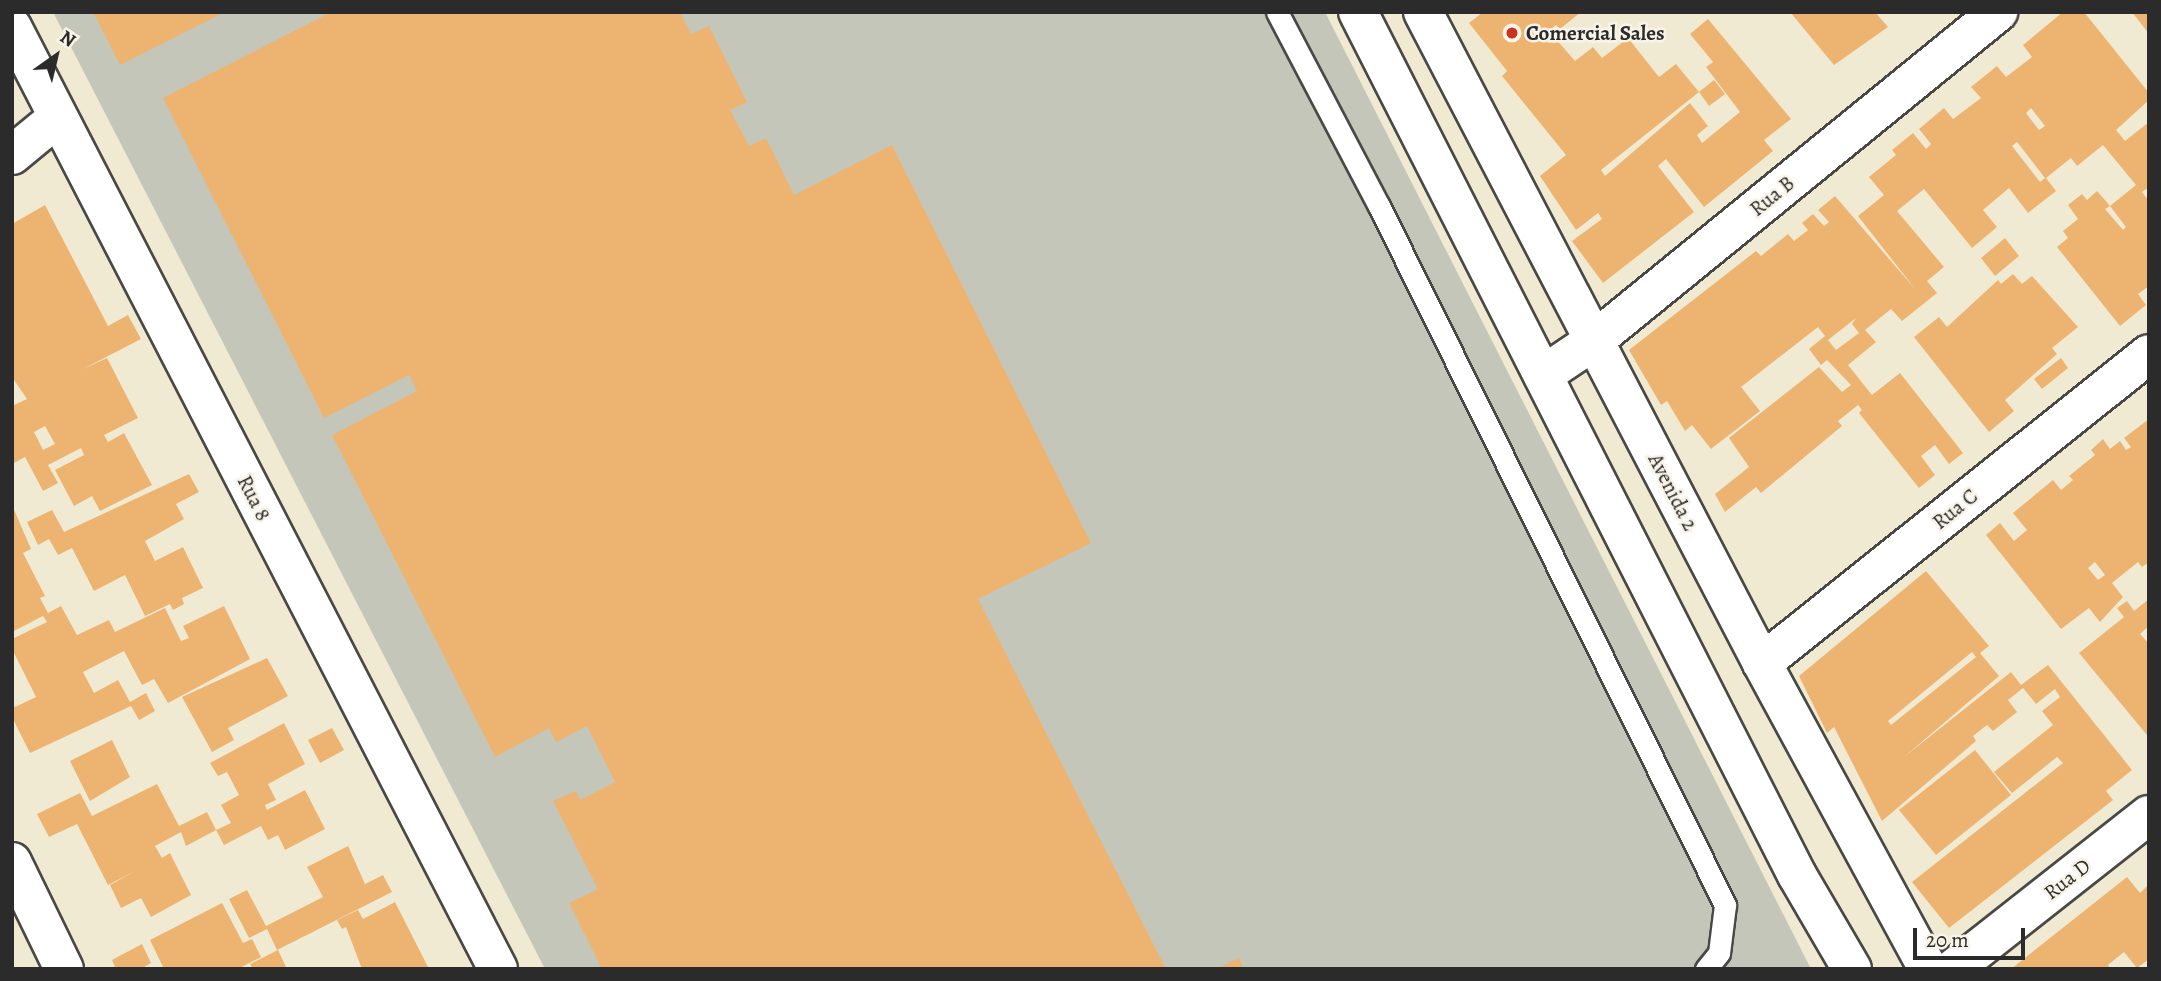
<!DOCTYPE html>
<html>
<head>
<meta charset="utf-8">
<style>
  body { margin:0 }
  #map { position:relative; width:2161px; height:981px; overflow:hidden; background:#f1ead3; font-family:Alegreya,serif }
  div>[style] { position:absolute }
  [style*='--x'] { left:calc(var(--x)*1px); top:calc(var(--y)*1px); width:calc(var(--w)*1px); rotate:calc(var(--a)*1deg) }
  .industrial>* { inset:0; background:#c4c6b9 }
  .building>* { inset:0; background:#edb471 }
  .roads { filter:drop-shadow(2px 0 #494844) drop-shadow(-2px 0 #494844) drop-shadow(0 2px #494844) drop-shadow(0 -2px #494844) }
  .lane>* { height:21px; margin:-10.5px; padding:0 10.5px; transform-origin:10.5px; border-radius:10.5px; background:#fff }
  .street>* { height:38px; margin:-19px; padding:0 19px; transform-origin:19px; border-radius:19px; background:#fff }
  .dots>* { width:19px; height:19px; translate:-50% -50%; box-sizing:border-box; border:4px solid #f7f3e8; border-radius:50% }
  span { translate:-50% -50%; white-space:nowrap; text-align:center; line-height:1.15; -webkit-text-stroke:5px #f7f3e8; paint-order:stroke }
  .poi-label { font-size:21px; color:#2b2b2b; font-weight:700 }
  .left { translate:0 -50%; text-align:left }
  .street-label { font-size:21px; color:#2b2b2b }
  .frame { position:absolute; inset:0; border:14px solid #2b2b2b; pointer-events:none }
  .north { position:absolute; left:21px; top:21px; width:70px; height:70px; -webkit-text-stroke:5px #f7f3e8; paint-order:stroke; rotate:34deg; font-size:19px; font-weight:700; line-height:28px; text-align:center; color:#2b2b2b }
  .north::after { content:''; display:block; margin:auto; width:24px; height:32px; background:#2b2b2b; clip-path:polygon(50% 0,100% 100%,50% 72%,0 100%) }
  .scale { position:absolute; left:1913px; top:928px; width:112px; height:32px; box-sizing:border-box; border:4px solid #2b2b2b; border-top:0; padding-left:9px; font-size:21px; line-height:24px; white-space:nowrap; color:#2b2b2b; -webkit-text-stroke:5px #f7f3e8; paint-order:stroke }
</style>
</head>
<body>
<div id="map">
  <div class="industrial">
    <i style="clip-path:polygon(53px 12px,1325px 12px,1811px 969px,545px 969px)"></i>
  </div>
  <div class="building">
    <i style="clip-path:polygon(93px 12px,225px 12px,120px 65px)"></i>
    <i style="clip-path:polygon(331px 12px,680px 12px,691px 34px,709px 26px,747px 102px,730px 110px,749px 146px,766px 138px,794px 195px,892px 145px,1091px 543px,978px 599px,1166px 969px,602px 969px,569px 903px,598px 889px,553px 801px,576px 791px,580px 800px,615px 782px,587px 726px,556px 742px,549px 728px,495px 757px,332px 435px,417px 391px,409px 375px,324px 418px,163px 98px)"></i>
    <i style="clip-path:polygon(1483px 12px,1581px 12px,1560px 29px,1556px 25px,1549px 31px,1575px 61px,1593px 47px,1602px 58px,1628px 38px,1659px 77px,1676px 64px,1699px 92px,1601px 170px,1605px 176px,1690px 103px,1708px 126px,1697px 135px,1702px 143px,1740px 112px,1706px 67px,1713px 62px,1690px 34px,1708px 19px,1791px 119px,1764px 140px,1773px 151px,1704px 207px,1666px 159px,1658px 166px,1694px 212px,1603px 283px,1572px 241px,1602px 219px,1598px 213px,1576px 230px,1540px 176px,1566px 155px,1502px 76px,1507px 71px,1469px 23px)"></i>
    <i style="clip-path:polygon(1790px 12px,1875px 12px,1888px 27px,1834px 65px)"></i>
    <i style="clip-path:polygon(evenodd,2063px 12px,2084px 12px,2149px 93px,2149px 100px,2116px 130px,2125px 141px,2149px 122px,2149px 187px,2142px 192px,2149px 201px,2149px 286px,2138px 294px,2146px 305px,2120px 326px,2057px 247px,2068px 238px,2063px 231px,2078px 219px,2068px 205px,2082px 194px,2087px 200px,2097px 191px,2110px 206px,2105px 209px,2123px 230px,2126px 227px,2110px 206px,2136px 185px,2103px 145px,2077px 166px,2071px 158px,2046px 178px,2056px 191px,2028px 213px,2009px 188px,1983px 210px,1997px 227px,1972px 248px,1924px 189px,1897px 211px,1944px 267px,1927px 281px,1937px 293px,1902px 321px,1891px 309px,1865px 330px,1876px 342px,1848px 365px,1872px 395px,1900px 373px,1963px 453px,1949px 464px,1935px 445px,1921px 456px,1935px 475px,1919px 488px,1859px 413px,1862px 410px,1858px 405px,1838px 421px,1842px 426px,1761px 493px,1756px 487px,1725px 512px,1715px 494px,1749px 467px,1729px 438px,1819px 367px,1842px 392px,1851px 385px,1827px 360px,1821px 365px,1809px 349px,1825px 336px,1818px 327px,1741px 387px,1760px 411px,1711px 449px,1692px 425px,1685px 431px,1667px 401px,1661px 405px,1629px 350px,1756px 251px,1761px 256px,1788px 234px,1794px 241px,1808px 230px,1802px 223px,1813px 214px,1824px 226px,1829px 222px,1818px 210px,1835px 196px,1915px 289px,1858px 216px,1884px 195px,1869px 177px,1896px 155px,1892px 150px,1913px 133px,1926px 149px,1931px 144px,1919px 129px,1944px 108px,1953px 119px,1981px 98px,1971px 87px,1997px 66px,2006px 77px,2032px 57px,2023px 45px,2063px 12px,2031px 108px,2045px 126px,2039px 130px,2026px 113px,2031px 108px,2063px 12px,2017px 142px,2045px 178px,2040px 182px,2012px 146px,2017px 142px,2063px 12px,1856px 318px,1852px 324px,1859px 333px,1836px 350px,1828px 340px,1856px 318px)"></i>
    <i style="clip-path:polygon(2132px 12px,2149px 12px,2149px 34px)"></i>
    <i style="clip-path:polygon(1714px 80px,1725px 94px,1709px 106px,1699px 92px)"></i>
    <i style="clip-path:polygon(evenodd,45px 205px,108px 326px,128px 315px,141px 339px,83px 369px,107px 358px,138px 418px,104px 435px,108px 442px,124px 433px,152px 485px,100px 511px,92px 496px,74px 506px,55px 470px,84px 455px,81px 448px,48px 465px,58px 483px,43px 491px,25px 457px,12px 464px,12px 406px,27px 399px,12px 377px,12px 224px,45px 205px,45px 426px,55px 444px,43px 450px,34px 432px,45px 426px)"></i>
    <i style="clip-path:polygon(2005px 238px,2019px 256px,1995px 276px,1981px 258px)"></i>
    <i style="clip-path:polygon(2013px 274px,2022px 284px,2032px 276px,2078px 327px,2052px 348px,2057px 354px,2005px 400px,2014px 411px,1989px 432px,1914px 337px,1939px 317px,1947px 327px,1998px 280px,2001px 284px)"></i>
    <i style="clip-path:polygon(2061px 358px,2068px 368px,2042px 389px,2034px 379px)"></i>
    <i style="clip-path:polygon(evenodd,2149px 419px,2149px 562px,2142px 567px,2138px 562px,2112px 583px,2123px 597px,2100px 622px,2089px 608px,2061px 629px,1986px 535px,2000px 523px,2014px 541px,2027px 530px,2013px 513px,2053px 480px,2061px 490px,2073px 480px,2069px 476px,2095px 455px,2091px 450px,2103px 439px,2110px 449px,2120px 441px,2126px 450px,2131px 447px,2124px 438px,2149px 419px,2095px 562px,2105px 575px,2098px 580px,2088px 568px,2095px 562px)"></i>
    <i style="clip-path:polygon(189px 474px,199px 492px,176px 504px,184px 519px,145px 541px,155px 561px,183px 547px,203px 588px,182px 598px,184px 604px,173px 610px,170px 604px,145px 616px,125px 575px,94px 591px,72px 548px,58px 555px,49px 539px,38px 545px,27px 522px,52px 510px,64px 532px)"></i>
    <i style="clip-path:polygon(12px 505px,31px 549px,23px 553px,45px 596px,40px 598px,48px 613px,61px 606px,77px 635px,109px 620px,115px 632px,165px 608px,181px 641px,189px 638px,183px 626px,224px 606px,250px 659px,168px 703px,154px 679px,142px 685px,124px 651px,83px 672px,94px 693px,118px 680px,130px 702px,146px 693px,155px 711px,139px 720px,131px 706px,30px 753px,12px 717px,12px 702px,15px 707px,36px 697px,12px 649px,12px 639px,47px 622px,43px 616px,12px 632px)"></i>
    <i style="clip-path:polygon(evenodd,1926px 571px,1989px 646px,1980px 653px,1999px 676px,1904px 757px,2011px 672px,2021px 685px,2048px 665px,2132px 770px,2106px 791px,2113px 800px,1949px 928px,1912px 882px,2063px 763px,2057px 757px,2012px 793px,1994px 772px,2053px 725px,2042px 711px,2060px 697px,2055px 689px,2036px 704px,2023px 688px,2008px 700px,2017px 712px,1993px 731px,1987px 725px,1973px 736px,1976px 741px,1882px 821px,1834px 727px,1827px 733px,1799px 676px,1926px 571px,1972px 652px,1976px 657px,1891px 725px,1888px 721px,1972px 652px)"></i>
    <i style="clip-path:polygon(2149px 599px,2149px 626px,2140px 634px,2149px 644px,2147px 735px,2079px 653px,2124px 617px,2117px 608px,2127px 601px,2134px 611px)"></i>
    <i style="clip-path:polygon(267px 658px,288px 696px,228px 728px,234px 740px,212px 752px,182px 697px)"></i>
    <i style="clip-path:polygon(284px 723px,305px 764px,268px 784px,276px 800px,265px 805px,267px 810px,305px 790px,325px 829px,285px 850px,278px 835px,268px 840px,261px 826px,224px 845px,216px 830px,231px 823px,221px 805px,239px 795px,227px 772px,218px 776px,210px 763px)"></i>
    <i style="clip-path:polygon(332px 728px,344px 750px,320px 763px,308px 740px)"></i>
    <i style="clip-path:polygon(112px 740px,130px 777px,90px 801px,70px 761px)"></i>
    <i style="clip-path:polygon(1975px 750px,2011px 795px,1936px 855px,1899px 810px)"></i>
    <i style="clip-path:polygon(157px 784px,179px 826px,207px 812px,216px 830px,186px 846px,181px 832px,155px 846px,162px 858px,170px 853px,191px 895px,151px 917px,141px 898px,121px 908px,110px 885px,135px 871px,108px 885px,77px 824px,49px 837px,37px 814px,80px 793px,92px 816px)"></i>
    <i style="clip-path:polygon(348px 846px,365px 884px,383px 875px,392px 892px,277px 950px,267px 929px,249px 938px,229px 899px,247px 890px,266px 926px,323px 897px,307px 867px)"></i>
    <i style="clip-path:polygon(2127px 877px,2140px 893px,2149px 884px,2149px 959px,2137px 968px,2124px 952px,2108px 965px,2110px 969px,2011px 969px)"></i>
    <i style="clip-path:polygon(395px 902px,429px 969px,362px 969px,346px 927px,342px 929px,337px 920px,358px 910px,363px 919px)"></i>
    <i style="clip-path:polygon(222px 903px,243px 943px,252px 939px,261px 957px,238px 969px,164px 969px,150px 940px)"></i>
    <i style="clip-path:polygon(142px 944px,151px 963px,141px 969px,116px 969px,112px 960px)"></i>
    <i style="clip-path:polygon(278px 950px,287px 969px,253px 969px,250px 964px)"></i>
    <i style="clip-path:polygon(1239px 958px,1244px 969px,1216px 969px)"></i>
  </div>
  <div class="roads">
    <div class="lane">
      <i style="--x:1277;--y:12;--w:219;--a:62.3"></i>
      <i style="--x:1379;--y:206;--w:780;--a:63.66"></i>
      <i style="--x:1725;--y:905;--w:48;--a:97.1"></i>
      <i style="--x:1719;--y:953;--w:21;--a:129"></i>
    </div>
    <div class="street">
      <i style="--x:1358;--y:12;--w:968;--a:63.04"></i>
      <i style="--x:1797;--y:875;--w:109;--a:59.7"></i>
      <i style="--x:1423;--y:12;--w:734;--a:62.49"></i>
      <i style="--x:1762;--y:663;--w:348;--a:61.5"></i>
      <i style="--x:12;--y:27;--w:1060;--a:62.71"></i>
      <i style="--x:12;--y:155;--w:58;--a:-39.4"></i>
      <i style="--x:1543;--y:375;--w:63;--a:-33.9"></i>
      <i style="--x:1595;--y:340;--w:520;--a:-39.14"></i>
      <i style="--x:1762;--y:663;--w:495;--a:-38.6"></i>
      <i style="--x:12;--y:862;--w:119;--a:64.1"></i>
      <i style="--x:1953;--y:969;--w:249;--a:-38.2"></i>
    </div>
  </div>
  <div class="dots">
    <i style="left:1512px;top:33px;background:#c8321e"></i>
  </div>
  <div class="poi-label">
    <span class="left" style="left:1526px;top:33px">Comercial Sales</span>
  </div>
  <div class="street-label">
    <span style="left:1772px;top:196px;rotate:-39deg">Rua B</span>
    <span style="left:1673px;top:492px;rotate:63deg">Avenida 2</span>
    <span style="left:254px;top:498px;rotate:63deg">Rua 8</span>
    <span style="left:1955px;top:509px;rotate:-39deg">Rua C</span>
    <span style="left:2067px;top:879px;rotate:-38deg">Rua D</span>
  </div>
  <div class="frame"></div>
  <div class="north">N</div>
  <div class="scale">20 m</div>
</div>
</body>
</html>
